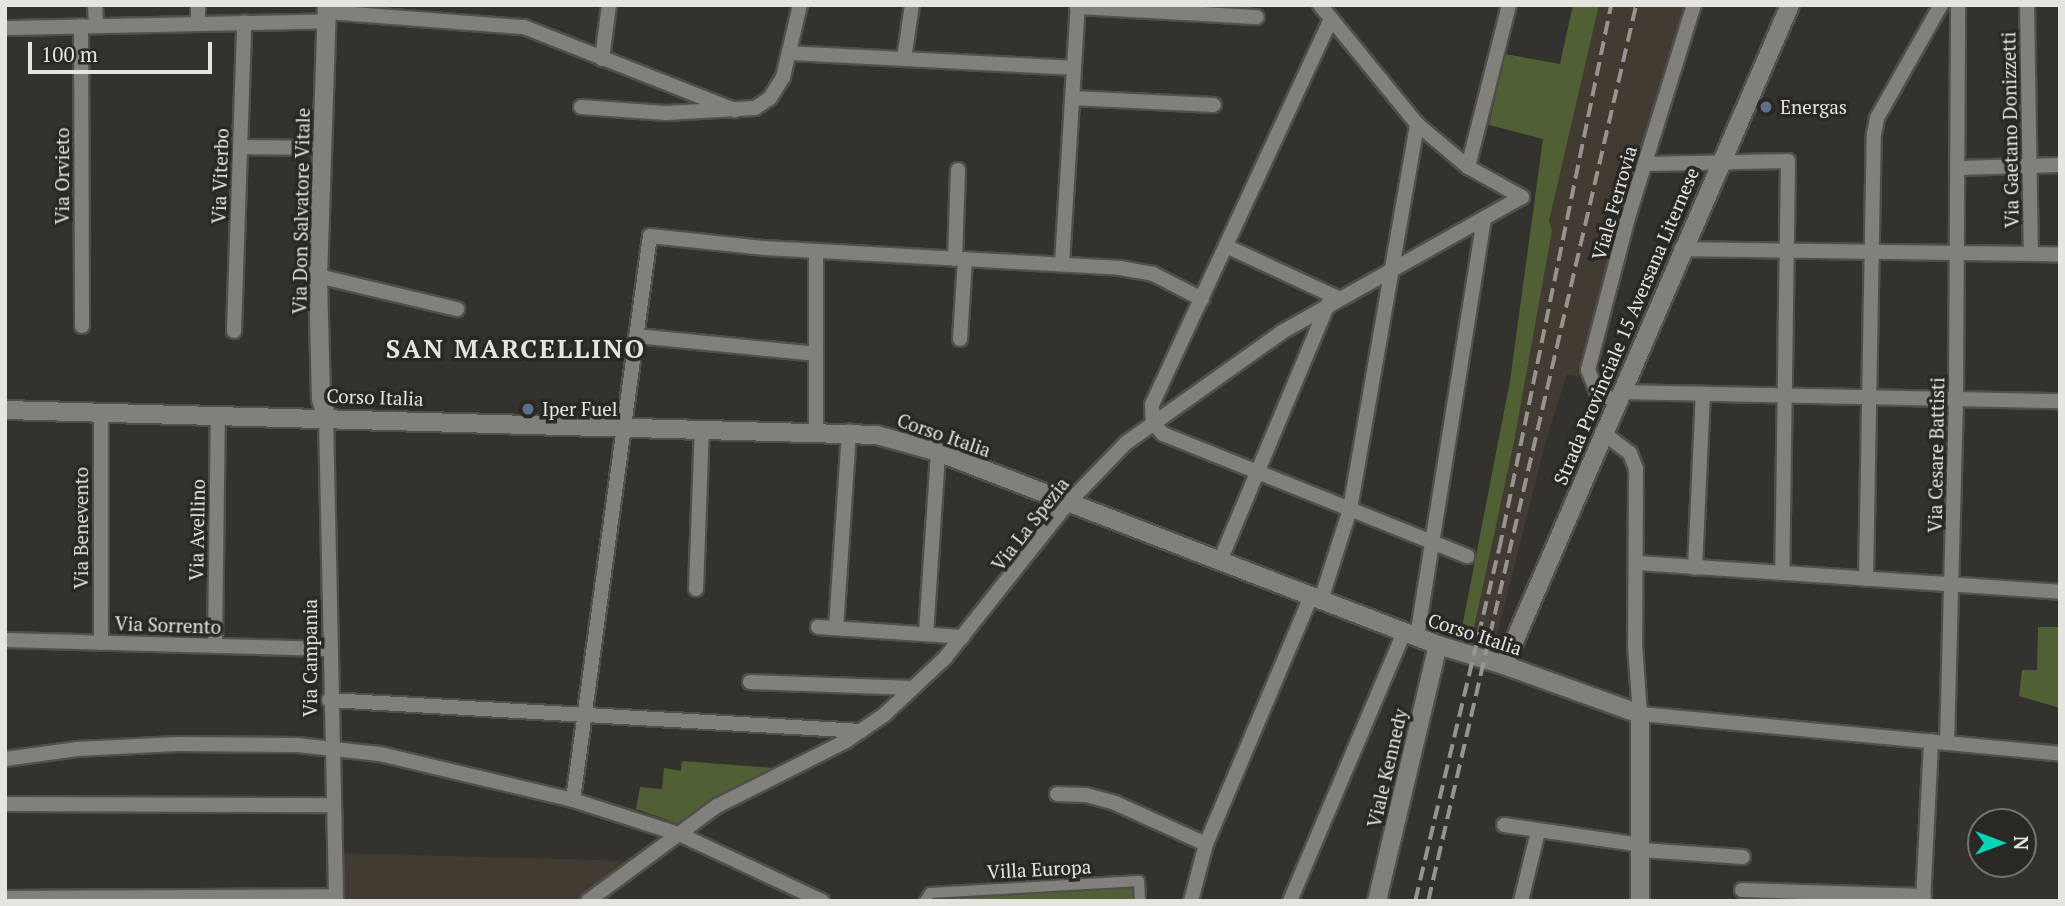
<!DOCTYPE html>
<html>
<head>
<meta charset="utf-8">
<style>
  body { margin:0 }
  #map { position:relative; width:2065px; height:906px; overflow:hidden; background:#34322e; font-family:"PT Serif",serif }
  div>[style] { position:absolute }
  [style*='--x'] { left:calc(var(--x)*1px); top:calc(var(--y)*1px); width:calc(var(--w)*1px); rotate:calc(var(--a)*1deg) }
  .built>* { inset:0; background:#413b32 }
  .green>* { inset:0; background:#516034 }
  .roads { filter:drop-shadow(2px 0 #504f4b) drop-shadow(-2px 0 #504f4b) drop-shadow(0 2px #504f4b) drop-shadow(0 -2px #504f4b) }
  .pedestrian>* { height:10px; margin:-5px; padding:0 5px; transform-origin:5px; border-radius:5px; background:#82807b }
  .minor>* { height:14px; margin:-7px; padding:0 7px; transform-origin:7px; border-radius:7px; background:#82807b }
  .tertiary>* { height:18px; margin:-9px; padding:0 9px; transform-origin:9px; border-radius:9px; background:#82807b }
  .secondary>* { height:18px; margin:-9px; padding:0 9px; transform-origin:9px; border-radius:9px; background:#82807b }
  .rail>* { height:3.5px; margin-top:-1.75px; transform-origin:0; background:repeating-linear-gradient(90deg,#959490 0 14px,transparent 0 21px) }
  .dots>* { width:19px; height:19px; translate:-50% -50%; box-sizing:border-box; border:4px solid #2a2824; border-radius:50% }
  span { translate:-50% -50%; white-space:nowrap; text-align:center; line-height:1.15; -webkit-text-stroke:7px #2a2824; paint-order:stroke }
  .poi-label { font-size:19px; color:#e5e4e1 }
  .left { translate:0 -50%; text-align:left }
  .street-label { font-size:19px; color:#e5e4e1 }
  .district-label { font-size:26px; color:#e5e4e1; font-weight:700; letter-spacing:2px }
  .frame { position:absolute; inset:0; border:7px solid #e5e4e1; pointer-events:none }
  .north { position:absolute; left:1967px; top:808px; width:70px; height:70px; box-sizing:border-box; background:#2a2824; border:2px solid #757370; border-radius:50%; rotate:90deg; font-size:19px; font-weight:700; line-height:28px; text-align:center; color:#e5e4e1 }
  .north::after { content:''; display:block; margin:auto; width:24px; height:32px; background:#06d5b6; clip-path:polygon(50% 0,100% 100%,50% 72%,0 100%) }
  .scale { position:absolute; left:28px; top:42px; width:184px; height:32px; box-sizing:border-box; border:4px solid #e5e4e1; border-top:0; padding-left:9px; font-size:21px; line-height:24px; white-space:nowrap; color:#e5e4e1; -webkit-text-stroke:5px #2a2824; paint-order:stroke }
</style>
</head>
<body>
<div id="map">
  <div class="built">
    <i style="clip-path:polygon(1599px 5px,1688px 5px,1579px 377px,1567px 374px,1545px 444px,1494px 647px,1472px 639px,1514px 442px,1552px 231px,1549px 221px)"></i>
    <i style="clip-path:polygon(340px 853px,631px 861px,579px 901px,342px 901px)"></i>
  </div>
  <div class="green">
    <i style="clip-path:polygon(1573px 5px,1599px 5px,1549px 221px,1552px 231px,1514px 442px,1471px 642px,1460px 638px,1510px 381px,1543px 139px,1489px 125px,1505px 54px,1560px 64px)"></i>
    <i style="clip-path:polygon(2038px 627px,2060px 627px,2060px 708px,2019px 696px,2022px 670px,2037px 670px)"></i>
    <i style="clip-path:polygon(682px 761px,774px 768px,679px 824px,636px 809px,640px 787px,662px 789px,664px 768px,681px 771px)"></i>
    <i style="clip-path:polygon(1132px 886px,1133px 901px,932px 901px,934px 897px)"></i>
  </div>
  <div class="roads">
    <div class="pedestrian">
      <i style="--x:925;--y:901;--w:9;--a:-58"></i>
      <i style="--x:930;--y:893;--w:209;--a:-3.3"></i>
      <i style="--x:1139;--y:881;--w:20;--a:87"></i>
    </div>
    <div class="minor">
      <i style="--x:95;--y:5;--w:21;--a:87"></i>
      <i style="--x:1320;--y:5;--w:154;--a:50.8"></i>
      <i style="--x:1417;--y:124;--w:67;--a:40.1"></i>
      <i style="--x:1468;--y:167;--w:62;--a:29.1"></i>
      <i style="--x:2027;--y:5;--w:248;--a:89.1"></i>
      <i style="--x:1077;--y:7;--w:180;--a:3.2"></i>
      <i style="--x:327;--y:12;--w:198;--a:4.4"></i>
      <i style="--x:524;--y:27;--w:227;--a:21.5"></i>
      <i style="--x:1331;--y:19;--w:425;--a:114.9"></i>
      <i style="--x:1152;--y:405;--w:18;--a:87"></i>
      <i style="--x:1153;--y:423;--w:15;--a:48"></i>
      <i style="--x:1163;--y:434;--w:328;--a:21.9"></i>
      <i style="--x:198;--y:24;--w:19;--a:-90"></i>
      <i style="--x:81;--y:26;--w:300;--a:89.8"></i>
      <i style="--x:5;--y:28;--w:321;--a:-1.2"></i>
      <i style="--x:789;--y:53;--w:285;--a:3"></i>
      <i style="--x:602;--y:59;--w:54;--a:-82.6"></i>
      <i style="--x:904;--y:59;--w:55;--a:-81.6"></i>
      <i style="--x:1072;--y:98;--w:142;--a:2.8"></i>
      <i style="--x:581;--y:107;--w:85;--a:4"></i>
      <i style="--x:666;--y:113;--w:89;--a:-3.2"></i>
      <i style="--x:755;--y:108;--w:18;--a:-34"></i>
      <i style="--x:770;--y:98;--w:25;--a:-58"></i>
      <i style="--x:783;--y:77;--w:74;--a:-76.7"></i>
      <i style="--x:240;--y:147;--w:82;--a:0.7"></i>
      <i style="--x:1645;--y:164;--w:143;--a:-1.2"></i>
      <i style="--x:1788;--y:161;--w:411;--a:90.8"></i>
      <i style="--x:1468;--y:167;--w:167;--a:-75.8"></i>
      <i style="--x:1959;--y:168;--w:101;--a:-1.7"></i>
      <i style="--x:1226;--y:246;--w:123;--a:24.9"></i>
      <i style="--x:1681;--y:249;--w:379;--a:0.8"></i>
      <i style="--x:816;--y:251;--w:180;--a:90"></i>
      <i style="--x:955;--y:259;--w:89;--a:-88.1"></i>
      <i style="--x:1062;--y:264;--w:259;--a:-86.5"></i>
      <i style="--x:318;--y:276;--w:143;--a:13.4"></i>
      <i style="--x:234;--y:331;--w:309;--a:-88.1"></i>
      <i style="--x:636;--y:336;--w:180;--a:5.7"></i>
      <i style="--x:960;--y:339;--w:80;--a:-86.4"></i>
      <i style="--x:1620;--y:392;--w:440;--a:1.2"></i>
      <i style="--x:1616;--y:401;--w:21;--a:-155"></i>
      <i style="--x:1597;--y:392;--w:24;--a:-112"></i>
      <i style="--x:1588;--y:370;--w:154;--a:-75.3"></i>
      <i style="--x:1627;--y:221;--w:226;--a:-72.8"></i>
      <i style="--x:101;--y:413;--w:230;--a:90"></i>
      <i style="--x:326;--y:416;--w:485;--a:88.8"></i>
      <i style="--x:1602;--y:432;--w:35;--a:37"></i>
      <i style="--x:1630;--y:453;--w:17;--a:69"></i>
      <i style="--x:1636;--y:469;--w:176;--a:90.3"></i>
      <i style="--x:1635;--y:645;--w:69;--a:85.9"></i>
      <i style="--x:1640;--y:714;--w:422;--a:5.4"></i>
      <i style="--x:1220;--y:561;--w:279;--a:-67.2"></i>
      <i style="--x:1637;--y:563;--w:424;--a:3.9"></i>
      <i style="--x:1695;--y:568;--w:173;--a:-87.4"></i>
      <i style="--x:1866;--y:579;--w:445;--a:-89"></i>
      <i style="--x:1874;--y:134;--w:16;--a:-79"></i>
      <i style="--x:1877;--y:118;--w:130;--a:-60.5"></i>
      <i style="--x:696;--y:589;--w:161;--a:-87.9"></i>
      <i style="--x:1321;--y:600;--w:96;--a:-72.3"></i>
      <i style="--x:1350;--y:509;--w:391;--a:-80.1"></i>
      <i style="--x:818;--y:627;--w:145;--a:3.9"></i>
      <i style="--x:836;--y:628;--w:197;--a:-86.2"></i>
      <i style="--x:926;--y:634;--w:182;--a:-86.2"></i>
      <i style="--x:1417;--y:637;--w:424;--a:-80.9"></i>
      <i style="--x:5;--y:640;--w:325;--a:1.6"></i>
      <i style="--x:215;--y:646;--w:231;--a:-89.3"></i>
      <i style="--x:750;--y:682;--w:163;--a:2.1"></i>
      <i style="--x:329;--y:700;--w:533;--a:3.33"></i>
      <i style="--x:1947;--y:743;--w:342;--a:-88.5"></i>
      <i style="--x:1956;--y:401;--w:396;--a:-89.7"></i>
      <i style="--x:5;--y:759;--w:73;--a:-7.9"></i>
      <i style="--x:77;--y:749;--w:100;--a:-2.9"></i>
      <i style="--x:177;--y:744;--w:120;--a:0.5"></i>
      <i style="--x:297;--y:745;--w:83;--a:6.2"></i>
      <i style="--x:380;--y:754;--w:198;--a:13.4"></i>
      <i style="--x:573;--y:800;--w:111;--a:17.8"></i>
      <i style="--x:679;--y:834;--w:158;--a:25.1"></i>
      <i style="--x:1057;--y:794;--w:29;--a:2"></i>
      <i style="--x:1086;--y:795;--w:30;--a:15"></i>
      <i style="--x:1115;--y:803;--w:100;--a:24.3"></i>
      <i style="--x:573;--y:800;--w:569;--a:-82.23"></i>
      <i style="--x:650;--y:236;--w:116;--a:6"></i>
      <i style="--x:765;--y:248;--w:356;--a:3.2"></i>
      <i style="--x:1120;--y:268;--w:34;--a:10"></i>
      <i style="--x:1153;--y:274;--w:55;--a:27"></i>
      <i style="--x:5;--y:804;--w:327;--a:0.2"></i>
      <i style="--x:1504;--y:825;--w:138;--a:8.3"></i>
      <i style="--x:1641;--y:850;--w:102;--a:3.9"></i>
      <i style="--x:1742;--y:890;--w:182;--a:1.9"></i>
      <i style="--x:5;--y:898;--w:331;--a:-0.3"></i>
      <i style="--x:588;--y:901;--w:160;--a:-36.4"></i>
      <i style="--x:717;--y:806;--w:144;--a:-26.7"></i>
      <i style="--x:846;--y:741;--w:46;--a:-34.4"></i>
      <i style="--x:884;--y:715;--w:83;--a:-43.1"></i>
      <i style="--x:945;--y:658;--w:198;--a:-51.6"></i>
      <i style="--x:1068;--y:503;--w:83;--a:-46"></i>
      <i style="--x:1126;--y:443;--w:191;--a:-35.4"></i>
      <i style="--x:1282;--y:332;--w:275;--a:-29.4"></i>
      <i style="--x:1191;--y:901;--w:59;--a:-75.3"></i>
      <i style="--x:1206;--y:844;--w:268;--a:-67"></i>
      <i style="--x:1290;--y:901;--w:292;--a:-67"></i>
      <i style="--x:1521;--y:901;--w:72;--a:-76.3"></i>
      <i style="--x:1923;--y:901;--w:160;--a:-87.1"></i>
    </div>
    <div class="tertiary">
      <i style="--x:5;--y:410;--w:872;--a:1.64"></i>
      <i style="--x:877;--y:435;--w:63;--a:15.6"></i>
      <i style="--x:938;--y:452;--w:536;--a:21.11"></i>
      <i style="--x:326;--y:416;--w:18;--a:-106"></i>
      <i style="--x:321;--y:399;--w:123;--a:-91.4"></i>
      <i style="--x:318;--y:276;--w:271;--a:-88.1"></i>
      <i style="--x:1504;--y:665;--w:145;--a:19.8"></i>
      <i style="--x:1640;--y:714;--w:187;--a:90"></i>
    </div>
    <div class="secondary">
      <i style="--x:1377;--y:901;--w:263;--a:-76.6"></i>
      <i style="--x:1438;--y:645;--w:69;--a:16.9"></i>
      <i style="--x:1504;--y:665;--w:719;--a:-66.57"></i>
    </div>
  </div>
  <div class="rail">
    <i style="--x:1415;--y:901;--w:362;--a:-76.6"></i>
    <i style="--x:1499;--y:549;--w:555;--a:-78.37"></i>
    <i style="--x:1428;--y:901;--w:920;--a:-76.93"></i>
  </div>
  <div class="dots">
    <i style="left:1766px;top:107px;background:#5c6f8a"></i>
    <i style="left:528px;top:409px;background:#5c6f8a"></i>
  </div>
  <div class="poi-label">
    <span class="left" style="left:1780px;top:107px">Energas</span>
    <span class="left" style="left:542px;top:409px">Iper Fuel</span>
  </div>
  <div class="street-label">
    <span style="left:2010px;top:130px;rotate:-91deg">Via Gaetano Donizzetti</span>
    <span style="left:62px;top:176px;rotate:-90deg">Via Orvieto</span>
    <span style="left:220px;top:176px;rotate:-88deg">Via Viterbo</span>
    <span style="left:1614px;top:203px;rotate:-74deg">Viale Ferrovia</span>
    <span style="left:301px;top:211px;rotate:-89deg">Via Don Salvatore Vitale</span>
    <span style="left:1626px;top:326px;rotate:-67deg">Strada Provinciale 15 Aversana Liternese</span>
    <span style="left:375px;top:397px;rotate:2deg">Corso Italia</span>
    <span style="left:944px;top:435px;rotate:19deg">Corso Italia</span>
    <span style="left:1936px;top:455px;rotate:-89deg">Via Cesare Battisti</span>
    <span style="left:1030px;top:524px;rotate:-52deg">Via La Spezia</span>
    <span style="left:81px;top:528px;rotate:-90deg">Via Benevento</span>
    <span style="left:197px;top:530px;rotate:-89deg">Via Avellino</span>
    <span style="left:168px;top:625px;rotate:2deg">Via Sorrento</span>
    <span style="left:1475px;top:634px;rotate:18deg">Corso Italia</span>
    <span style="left:310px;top:658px;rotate:-90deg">Via Campania</span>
    <span style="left:1387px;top:768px;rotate:-77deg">Viale Kennedy</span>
    <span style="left:1039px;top:869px;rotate:-3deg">Villa Europa</span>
  </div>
  <div class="district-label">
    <span style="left:516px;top:349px">SAN MARCELLINO</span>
  </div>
  <div class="frame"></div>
  <div class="north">N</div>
  <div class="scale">100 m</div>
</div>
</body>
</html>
